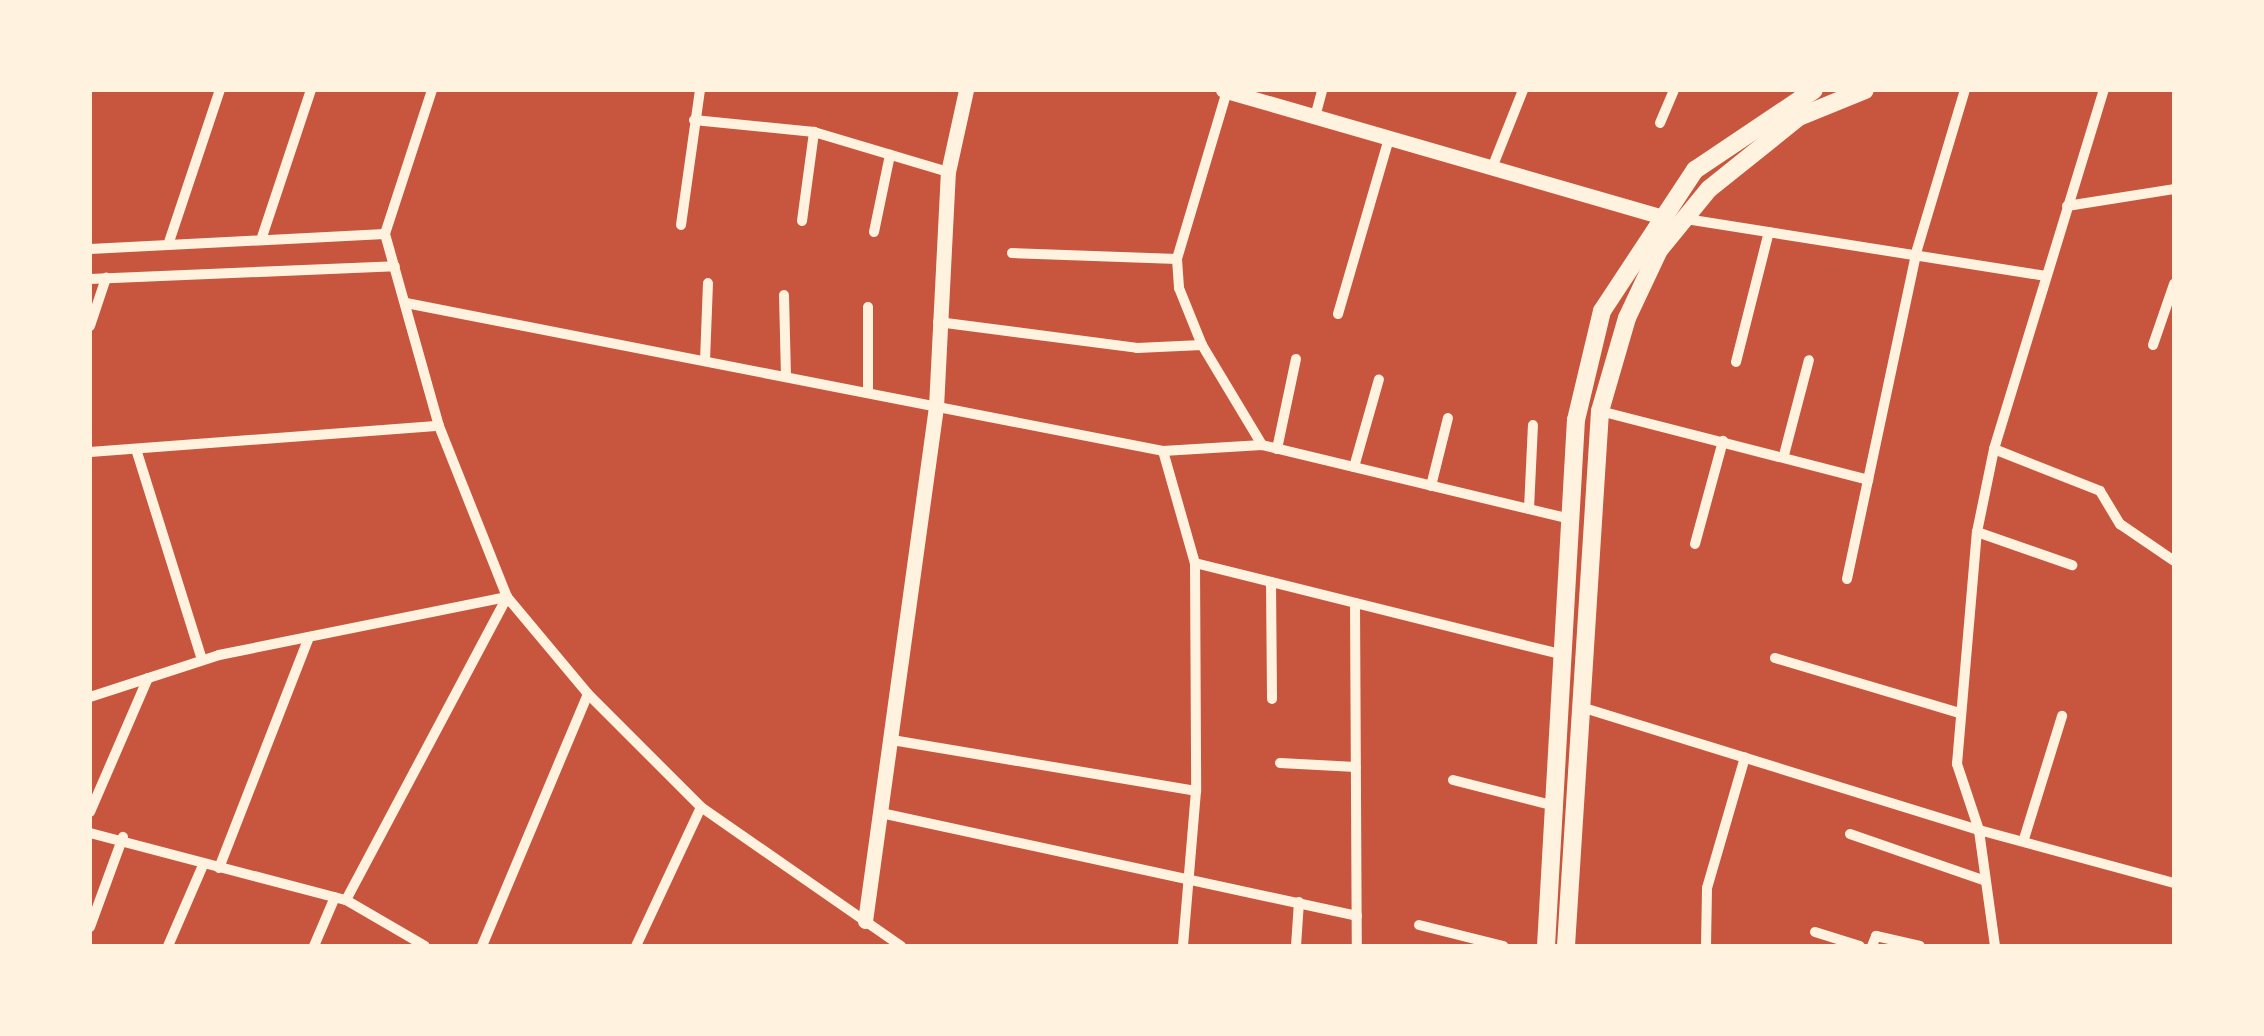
<!DOCTYPE html>
<html>
<head>
<meta charset="utf-8">
<style>
  body { margin:0 }
  #map { position:relative; width:2264px; height:1036px; overflow:hidden; background:#c8553d; font-family:Helvetica,sans-serif }
  div>[style] { position:absolute }
  [style*='--x'] { left:calc(var(--x)*1px); top:calc(var(--y)*1px); width:calc(var(--w)*1px); rotate:calc(var(--a)*1deg) }
  .minor>* { height:10px; margin:-5px; padding:0 5px; transform-origin:5px; border-radius:5px; background:#fff3e0 }
  .tertiary>* { height:15px; margin:-7.5px; padding:0 7.5px; transform-origin:7.5px; border-radius:7.5px; background:#fff3e0 }
  .secondary>* { height:18px; margin:-9px; padding:0 9px; transform-origin:9px; border-radius:9px; background:#fff3e0 }
  span { translate:-50% -50%; white-space:nowrap; text-align:center; line-height:1.15; -webkit-text-stroke:8px #fff3e0; paint-order:stroke }
  .frame { position:absolute; inset:0; border:92px solid #fff3e0; pointer-events:none }
</style>
</head>
<body>
<div id="map">
  <div class="minor">
    <i style="--x:432;--y:90;--w:151;--a:108.1"></i>
    <i style="--x:385;--y:234;--w:199;--a:74.3"></i>
    <i style="--x:439;--y:426;--w:184;--a:68.3"></i>
    <i style="--x:507;--y:597;--w:126;--a:50.1"></i>
    <i style="--x:588;--y:694;--w:160;--a:45"></i>
    <i style="--x:701;--y:807;--w:244;--a:34.8"></i>
    <i style="--x:1227;--y:91;--w:175;--a:106.6"></i>
    <i style="--x:1177;--y:259;--w:29;--a:86"></i>
    <i style="--x:1179;--y:288;--w:61;--a:68"></i>
    <i style="--x:1202;--y:345;--w:117;--a:59"></i>
    <i style="--x:1315;--y:117;--w:28;--a:-75"></i>
    <i style="--x:694;--y:120;--w:121;--a:5.7"></i>
    <i style="--x:814;--y:132;--w:140;--a:16.6"></i>
    <i style="--x:1660;--y:123;--w:36;--a:-67"></i>
    <i style="--x:1492;--y:168;--w:84;--a:-68.3"></i>
    <i style="--x:2067;--y:206;--w:108;--a:-9"></i>
    <i style="--x:1686;--y:219;--w:363;--a:9"></i>
    <i style="--x:802;--y:221;--w:90;--a:-82.3"></i>
    <i style="--x:681;--y:225;--w:136;--a:-82"></i>
    <i style="--x:874;--y:232;--w:79;--a:-78.3"></i>
    <i style="--x:261;--y:240;--w:158;--a:-71.6"></i>
    <i style="--x:168;--y:245;--w:163;--a:-71.5"></i>
    <i style="--x:90;--y:249;--w:295;--a:-2.9"></i>
    <i style="--x:1012;--y:253;--w:165;--a:2.1"></i>
    <i style="--x:90;--y:279;--w:305;--a:-2.4"></i>
    <i style="--x:784;--y:295;--w:82;--a:88.6"></i>
    <i style="--x:406;--y:303;--w:771;--a:11.06"></i>
    <i style="--x:1163;--y:451;--w:99;--a:-3.5"></i>
    <i style="--x:1262;--y:445;--w:318;--a:13.5"></i>
    <i style="--x:1338;--y:314;--w:183;--a:-73.8"></i>
    <i style="--x:938;--y:322;--w:201;--a:7.4"></i>
    <i style="--x:1137;--y:348;--w:65;--a:-2.6"></i>
    <i style="--x:90;--y:326;--w:51;--a:-71.6"></i>
    <i style="--x:2153;--y:345;--w:65;--a:-71"></i>
    <i style="--x:705;--y:361;--w:78;--a:-87.8"></i>
    <i style="--x:1736;--y:362;--w:134;--a:-75.8"></i>
    <i style="--x:868;--y:393;--w:86;--a:-90"></i>
    <i style="--x:1600;--y:411;--w:277;--a:14.4"></i>
    <i style="--x:136;--y:449;--w:221;--a:72.6"></i>
    <i style="--x:1277;--y:449;--w:92;--a:-78.1"></i>
    <i style="--x:1994;--y:449;--w:114;--a:21.6"></i>
    <i style="--x:2100;--y:491;--w:39;--a:59"></i>
    <i style="--x:2120;--y:524;--w:65;--a:34.4"></i>
    <i style="--x:1163;--y:451;--w:116;--a:74.1"></i>
    <i style="--x:1195;--y:563;--w:228;--a:89.7"></i>
    <i style="--x:1196;--y:791;--w:156;--a:94.8"></i>
    <i style="--x:90;--y:452;--w:350;--a:-4.3"></i>
    <i style="--x:1784;--y:455;--w:98;--a:-75.3"></i>
    <i style="--x:1354;--y:467;--w:91;--a:-74.1"></i>
    <i style="--x:1431;--y:486;--w:70;--a:-76"></i>
    <i style="--x:1529;--y:509;--w:84;--a:-87.3"></i>
    <i style="--x:1977;--y:532;--w:101;--a:19.2"></i>
    <i style="--x:1695;--y:544;--w:107;--a:-74.8"></i>
    <i style="--x:1195;--y:563;--w:379;--a:14"></i>
    <i style="--x:1847;--y:579;--w:333;--a:-78"></i>
    <i style="--x:1916;--y:253;--w:170;--a:-73.3"></i>
    <i style="--x:1271;--y:582;--w:117;--a:89.5"></i>
    <i style="--x:1355;--y:603;--w:343;--a:89.7"></i>
    <i style="--x:1775;--y:658;--w:193;--a:16.6"></i>
    <i style="--x:90;--y:697;--w:136;--a:-18"></i>
    <i style="--x:219;--y:655;--w:294;--a:-11.4"></i>
    <i style="--x:1581;--y:707;--w:417;--a:17.2"></i>
    <i style="--x:1979;--y:830;--w:202;--a:15.2"></i>
    <i style="--x:892;--y:740;--w:308;--a:9.5"></i>
    <i style="--x:1280;--y:763;--w:76;--a:3"></i>
    <i style="--x:1453;--y:780;--w:105;--a:14.3"></i>
    <i style="--x:90;--y:812;--w:146;--a:-66.6"></i>
    <i style="--x:881;--y:813;--w:487;--a:12.2"></i>
    <i style="--x:90;--y:833;--w:265;--a:14.7"></i>
    <i style="--x:346;--y:900;--w:91;--a:30.2"></i>
    <i style="--x:1850;--y:834;--w:141;--a:19.1"></i>
    <i style="--x:2024;--y:839;--w:129;--a:-72.8"></i>
    <i style="--x:219;--y:868;--w:248;--a:-68.7"></i>
    <i style="--x:346;--y:900;--w:343;--a:-62"></i>
    <i style="--x:1419;--y:925;--w:87;--a:14"></i>
    <i style="--x:90;--y:927;--w:96;--a:-69.9"></i>
    <i style="--x:1815;--y:932;--w:47;--a:17.3"></i>
    <i style="--x:168;--y:946;--w:88;--a:-66.6"></i>
    <i style="--x:314;--y:946;--w:53;--a:-66.8"></i>
    <i style="--x:482;--y:946;--w:273;--a:-67.2"></i>
    <i style="--x:636;--y:946;--w:153;--a:-64.9"></i>
    <i style="--x:1296;--y:946;--w:44;--a:-86.1"></i>
    <i style="--x:1706;--y:946;--w:58;--a:-89"></i>
    <i style="--x:1707;--y:888;--w:136;--a:-73.8"></i>
    <i style="--x:1872;--y:946;--w:11;--a:-68"></i>
    <i style="--x:1876;--y:936;--w:45;--a:12.8"></i>
    <i style="--x:1995;--y:946;--w:117;--a:-97.9"></i>
    <i style="--x:1979;--y:830;--w:70;--a:-108.4"></i>
    <i style="--x:1957;--y:764;--w:233;--a:-85.1"></i>
    <i style="--x:1977;--y:532;--w:85;--a:-78.4"></i>
    <i style="--x:1994;--y:449;--w:375;--a:-73"></i>
  </div>
  <div class="tertiary">
    <i style="--x:1223;--y:90;--w:455;--a:16.1"></i>
    <i style="--x:865;--y:921;--w:519;--a:-82.14"></i>
    <i style="--x:936;--y:407;--w:235;--a:-87.1"></i>
    <i style="--x:948;--y:172;--w:84;--a:-77.6"></i>
  </div>
  <div class="secondary">
    <i style="--x:1546;--y:946;--w:527;--a:-86.74"></i>
    <i style="--x:1576;--y:420;--w:112;--a:-76.6"></i>
    <i style="--x:1602;--y:311;--w:169;--a:-56.6"></i>
    <i style="--x:1695;--y:170;--w:143;--a:-33.9"></i>
    <i style="--x:1566;--y:946;--w:536;--a:-86.36"></i>
    <i style="--x:1600;--y:411;--w:97;--a:-73.8"></i>
    <i style="--x:1627;--y:318;--w:75;--a:-64.8"></i>
    <i style="--x:1659;--y:250;--w:79;--a:-50.7"></i>
    <i style="--x:1709;--y:189;--w:115;--a:-38.7"></i>
    <i style="--x:1799;--y:117;--w:71;--a:-22.2"></i>
  </div>
  <div class="frame"></div>
</div>
</body>
</html>
